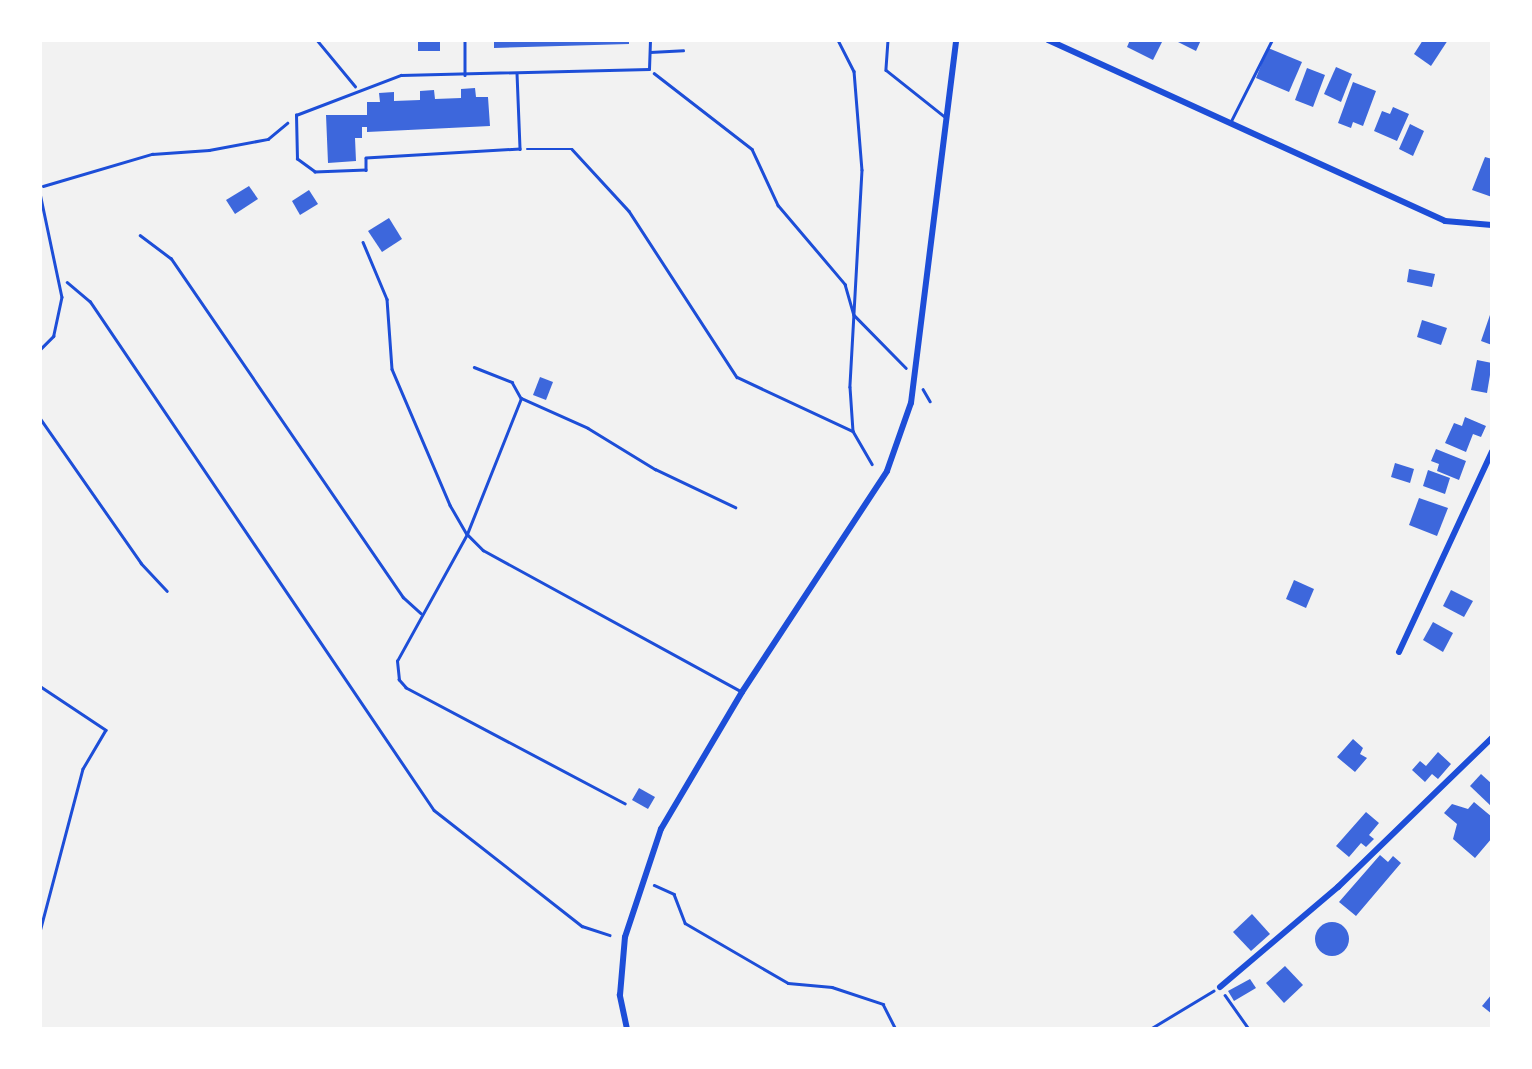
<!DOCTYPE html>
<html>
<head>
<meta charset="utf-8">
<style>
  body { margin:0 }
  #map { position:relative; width:1532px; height:1069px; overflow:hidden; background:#f2f2f2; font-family:"Exo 2",sans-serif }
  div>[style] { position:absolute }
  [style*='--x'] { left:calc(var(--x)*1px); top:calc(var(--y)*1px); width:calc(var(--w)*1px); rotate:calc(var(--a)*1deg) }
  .building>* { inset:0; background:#3d67dc }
  .round { border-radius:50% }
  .path>* { height:2.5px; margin:-1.25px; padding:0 1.25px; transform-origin:1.25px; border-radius:1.25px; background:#1d4ed8 }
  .service>* { height:2.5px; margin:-1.25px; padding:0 1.25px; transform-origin:1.25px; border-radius:1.25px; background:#1d4ed8 }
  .minor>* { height:6px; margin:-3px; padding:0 3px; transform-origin:3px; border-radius:3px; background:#1d4ed8 }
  span { translate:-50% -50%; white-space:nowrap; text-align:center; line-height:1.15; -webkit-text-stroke:5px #fff; paint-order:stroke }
  .frame { position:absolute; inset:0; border:42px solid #fff; pointer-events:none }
</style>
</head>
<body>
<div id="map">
  <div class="building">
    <i style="clip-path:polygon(418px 40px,440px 40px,440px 51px,418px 51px)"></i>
    <i style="clip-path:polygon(494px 40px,629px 40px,629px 44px,494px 48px)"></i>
    <i style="clip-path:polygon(1130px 40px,1163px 40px,1153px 60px,1127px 47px)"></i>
    <i style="clip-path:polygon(1174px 40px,1201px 40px,1196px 51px)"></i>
    <i style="clip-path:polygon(1423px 40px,1448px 40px,1431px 66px,1414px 54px)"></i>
    <i style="clip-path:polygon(1268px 48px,1302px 62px,1289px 92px,1256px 78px)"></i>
    <i style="clip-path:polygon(1336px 67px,1352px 74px,1341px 102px,1324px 94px)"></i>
    <i style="clip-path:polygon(1307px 68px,1325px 75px,1313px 107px,1295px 100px)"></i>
    <i style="clip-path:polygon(1353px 82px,1376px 91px,1363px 126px,1353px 122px,1351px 128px,1338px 123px)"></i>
    <i style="clip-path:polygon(475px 88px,476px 97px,488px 97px,490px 126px,367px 132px,367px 127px,362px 127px,362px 138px,355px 138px,356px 161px,328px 163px,326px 115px,367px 115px,367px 102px,380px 102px,379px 93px,394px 92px,394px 101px,420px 100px,420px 91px,434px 90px,435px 99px,461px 98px,461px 89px)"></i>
    <i style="clip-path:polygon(1393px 107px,1409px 114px,1397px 141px,1374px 131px,1382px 111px,1390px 114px)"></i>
    <i style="clip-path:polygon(1410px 124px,1424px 131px,1413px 156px,1399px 149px)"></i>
    <i style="clip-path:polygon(1485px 157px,1492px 159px,1492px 197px,1472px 190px)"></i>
    <i style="clip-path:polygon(249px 186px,258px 199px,235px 214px,226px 200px)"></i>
    <i style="clip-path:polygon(309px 190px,318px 204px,300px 215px,292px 201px)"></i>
    <i style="clip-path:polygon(389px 218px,402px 239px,382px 252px,368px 231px)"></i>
    <i style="clip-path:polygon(1409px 269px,1435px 274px,1432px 287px,1407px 282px)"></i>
    <i style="clip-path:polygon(1491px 312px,1492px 312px,1492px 345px,1481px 341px)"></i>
    <i style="clip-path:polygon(1422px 320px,1447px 328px,1441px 345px,1417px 337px)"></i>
    <i style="clip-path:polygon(1477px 360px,1492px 363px,1487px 393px,1471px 390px)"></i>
    <i style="clip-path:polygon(540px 377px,553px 382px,546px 400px,533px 395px)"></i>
    <i style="clip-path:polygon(1465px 417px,1486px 426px,1481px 437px,1473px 434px,1466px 452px,1445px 443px,1454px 423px,1462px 426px)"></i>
    <i style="clip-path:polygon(1436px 449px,1466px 461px,1459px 480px,1437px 471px,1439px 464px,1431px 461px)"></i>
    <i style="clip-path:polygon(1395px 463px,1414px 469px,1410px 483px,1391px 477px)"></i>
    <i style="clip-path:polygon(1428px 470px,1450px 478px,1445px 494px,1423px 486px)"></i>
    <i style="clip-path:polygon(1419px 498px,1448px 508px,1437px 536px,1409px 525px)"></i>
    <i style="clip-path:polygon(1294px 580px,1314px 589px,1306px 608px,1286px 599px)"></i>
    <i style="clip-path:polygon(1451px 590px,1473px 601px,1464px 617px,1443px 606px)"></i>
    <i style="clip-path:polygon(1433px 622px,1453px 633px,1443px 652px,1423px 640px)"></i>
    <i style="clip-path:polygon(1353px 739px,1363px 748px,1360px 754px,1367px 758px,1355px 772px,1337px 757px)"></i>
    <i style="clip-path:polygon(1438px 752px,1451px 764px,1438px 779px,1432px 774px,1425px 782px,1412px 770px,1420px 761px,1426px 766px)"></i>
    <i style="clip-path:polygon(1481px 774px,1492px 784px,1492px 807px,1470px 786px)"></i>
    <i style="clip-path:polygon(639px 788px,655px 797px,648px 809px,632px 800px)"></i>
    <i style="clip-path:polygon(1474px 802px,1492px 817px,1492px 838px,1475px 858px,1453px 839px,1457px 824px,1444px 813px,1452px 804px,1468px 809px)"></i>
    <i style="clip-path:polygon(1366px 812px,1379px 823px,1369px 835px,1374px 839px,1366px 847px,1361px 843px,1349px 857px,1336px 846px)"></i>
    <i style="clip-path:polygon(1380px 855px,1388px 862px,1393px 856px,1401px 863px,1356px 916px,1339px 902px)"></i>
    <i style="clip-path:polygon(1252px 914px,1270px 934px,1251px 951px,1233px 932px)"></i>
    <i class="round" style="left:1315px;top:922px;width:34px;height:34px"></i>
    <i style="clip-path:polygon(1285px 966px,1303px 985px,1284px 1003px,1266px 983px)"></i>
    <i style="clip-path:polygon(1250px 979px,1256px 988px,1234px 1001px,1228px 991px)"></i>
    <i style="clip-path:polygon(1492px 994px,1492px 1014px,1482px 1006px)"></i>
  </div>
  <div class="path">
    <i style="--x:317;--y:40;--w:60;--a:50.4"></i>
    <i style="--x:838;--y:40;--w:35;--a:63"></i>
    <i style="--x:854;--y:71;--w:99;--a:85.4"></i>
    <i style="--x:862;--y:170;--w:217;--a:93.2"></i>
    <i style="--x:850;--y:387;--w:44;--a:86.1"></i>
    <i style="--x:654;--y:73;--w:124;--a:37.8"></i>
    <i style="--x:752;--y:149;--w:62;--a:65.1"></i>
    <i style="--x:778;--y:205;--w:104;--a:49.7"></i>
    <i style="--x:845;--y:284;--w:32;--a:74"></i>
    <i style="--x:854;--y:315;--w:74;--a:45.5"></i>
    <i style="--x:527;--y:149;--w:45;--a:0"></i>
    <i style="--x:572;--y:149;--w:84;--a:47.4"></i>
    <i style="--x:629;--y:211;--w:198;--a:57"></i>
    <i style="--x:737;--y:377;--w:128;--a:25"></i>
    <i style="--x:853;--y:431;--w:38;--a:60"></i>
    <i style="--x:43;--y:186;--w:114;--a:-16.4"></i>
    <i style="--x:152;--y:154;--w:57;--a:-4"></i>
    <i style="--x:209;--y:150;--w:60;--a:-10.6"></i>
    <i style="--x:268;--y:139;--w:25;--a:-40"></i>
    <i style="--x:67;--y:282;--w:30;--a:40"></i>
    <i style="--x:90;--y:301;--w:614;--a:55.95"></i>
    <i style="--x:434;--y:810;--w:188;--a:38.1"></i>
    <i style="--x:582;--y:926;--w:29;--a:18"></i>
    <i style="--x:923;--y:389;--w:14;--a:60"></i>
    <i style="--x:40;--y:686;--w:79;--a:33.7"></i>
    <i style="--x:106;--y:730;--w:45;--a:120.5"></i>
    <i style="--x:83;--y:769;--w:169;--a:104.8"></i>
    <i style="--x:654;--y:885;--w:22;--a:24"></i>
    <i style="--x:674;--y:894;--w:31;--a:69"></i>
    <i style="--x:685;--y:923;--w:119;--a:30.2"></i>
    <i style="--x:788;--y:983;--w:44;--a:5.2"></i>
    <i style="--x:832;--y:987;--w:54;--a:18.4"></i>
    <i style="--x:883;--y:1004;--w:28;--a:63"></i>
    <i style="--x:1225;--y:995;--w:42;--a:54.8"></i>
    <i style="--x:1150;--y:1029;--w:74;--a:-31.1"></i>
  </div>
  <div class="service">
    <i style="--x:465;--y:40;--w:35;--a:90"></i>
    <i style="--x:888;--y:40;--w:30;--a:94"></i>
    <i style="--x:886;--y:70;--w:75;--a:38.5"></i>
    <i style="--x:650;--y:52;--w:33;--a:-3"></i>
    <i style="--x:517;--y:73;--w:76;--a:87.7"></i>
    <i style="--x:520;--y:149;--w:154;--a:176.7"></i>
    <i style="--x:366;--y:158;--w:12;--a:90"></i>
    <i style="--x:366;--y:170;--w:51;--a:177.8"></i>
    <i style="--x:315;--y:172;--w:22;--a:-144"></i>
    <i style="--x:297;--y:159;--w:44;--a:-91.3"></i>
    <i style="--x:296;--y:115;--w:112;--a:-20.9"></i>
    <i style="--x:401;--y:75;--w:248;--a:-1.4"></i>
    <i style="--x:649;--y:69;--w:29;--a:-88"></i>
    <i style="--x:1230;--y:123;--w:93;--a:-63.2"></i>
    <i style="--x:40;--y:193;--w:106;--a:78.1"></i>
    <i style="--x:62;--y:297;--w:40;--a:102"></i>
    <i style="--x:54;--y:336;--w:20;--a:135"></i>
    <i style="--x:140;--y:235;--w:39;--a:37"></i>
    <i style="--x:171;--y:258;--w:411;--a:55.6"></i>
    <i style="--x:403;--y:597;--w:24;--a:42"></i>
    <i style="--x:363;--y:242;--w:62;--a:67.2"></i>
    <i style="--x:387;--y:299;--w:70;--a:85.9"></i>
    <i style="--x:392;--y:369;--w:148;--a:66.9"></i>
    <i style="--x:450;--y:505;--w:34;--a:60"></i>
    <i style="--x:467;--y:534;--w:23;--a:45"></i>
    <i style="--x:483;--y:550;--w:295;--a:28.7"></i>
    <i style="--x:474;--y:367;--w:41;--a:21.5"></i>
    <i style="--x:512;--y:382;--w:18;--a:61"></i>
    <i style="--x:40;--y:418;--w:177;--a:55.1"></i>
    <i style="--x:141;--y:563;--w:38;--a:47"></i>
    <i style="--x:625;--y:804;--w:248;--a:-152.1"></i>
    <i style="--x:406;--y:688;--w:11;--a:-131"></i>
    <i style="--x:399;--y:680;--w:19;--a:-96"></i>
    <i style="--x:397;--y:661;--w:145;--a:-61.1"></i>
    <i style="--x:467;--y:534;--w:146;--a:-68.3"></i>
    <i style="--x:521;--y:398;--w:73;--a:24.1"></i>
    <i style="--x:588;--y:428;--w:79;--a:31.5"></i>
    <i style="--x:655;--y:469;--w:89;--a:25.4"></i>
  </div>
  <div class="minor">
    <i style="--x:1048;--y:40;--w:436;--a:24.5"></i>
    <i style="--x:1445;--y:221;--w:47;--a:4.9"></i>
    <i style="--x:1399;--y:652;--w:221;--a:-65.1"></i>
    <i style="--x:1220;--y:987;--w:155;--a:-40.3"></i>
    <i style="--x:1338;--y:887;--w:214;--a:-44.1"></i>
    <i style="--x:627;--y:1029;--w:35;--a:-102"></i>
    <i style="--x:620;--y:995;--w:58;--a:-85.1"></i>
    <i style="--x:625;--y:937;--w:114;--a:-71.6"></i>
    <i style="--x:661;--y:829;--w:159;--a:-59.4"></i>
    <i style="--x:742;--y:692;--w:264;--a:-56.7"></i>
    <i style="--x:887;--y:471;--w:72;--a:-70.6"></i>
    <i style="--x:911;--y:403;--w:366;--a:-82.9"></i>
  </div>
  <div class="frame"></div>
</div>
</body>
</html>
